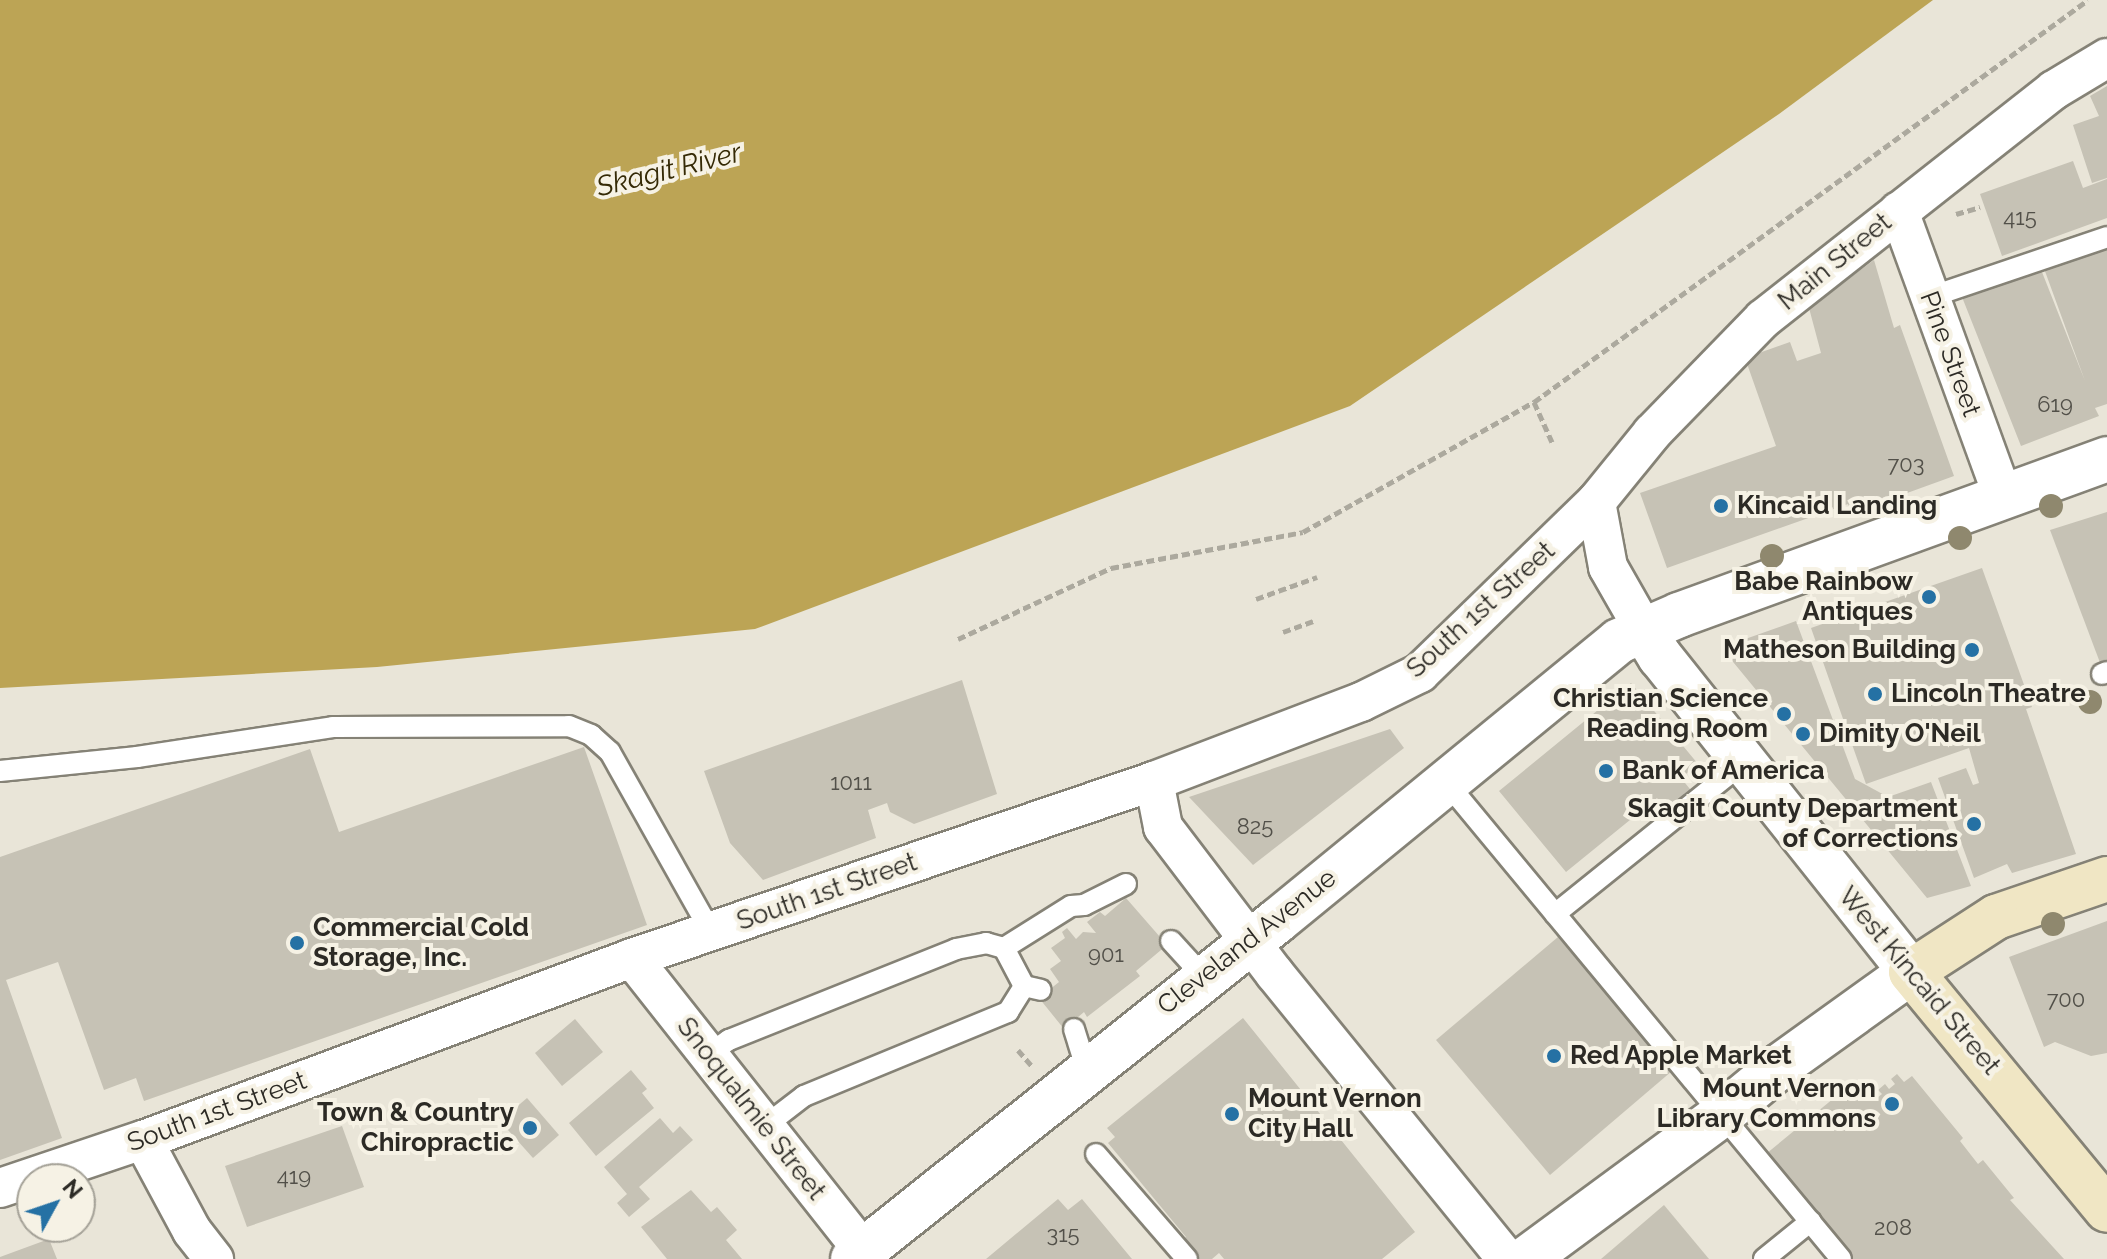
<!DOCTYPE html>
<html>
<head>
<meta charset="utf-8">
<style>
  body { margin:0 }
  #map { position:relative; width:2107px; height:1259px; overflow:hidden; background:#e9e5d8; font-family:Raleway,sans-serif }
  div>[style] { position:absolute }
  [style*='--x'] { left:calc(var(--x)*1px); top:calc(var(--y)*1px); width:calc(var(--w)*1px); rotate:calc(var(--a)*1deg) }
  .water>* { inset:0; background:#bca455 }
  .building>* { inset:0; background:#c6c2b5 }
  .path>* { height:5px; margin-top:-2.5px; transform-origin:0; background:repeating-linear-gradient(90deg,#aca99e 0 8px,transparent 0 12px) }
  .roads { filter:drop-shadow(2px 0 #858276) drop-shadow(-2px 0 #858276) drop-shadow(0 2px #858276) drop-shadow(0 -2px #858276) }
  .service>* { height:20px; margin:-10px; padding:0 10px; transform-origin:10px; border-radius:10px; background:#fff }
  .minor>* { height:38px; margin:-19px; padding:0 19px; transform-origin:19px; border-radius:19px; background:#fff }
  .tertiary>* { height:44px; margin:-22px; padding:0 22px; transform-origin:22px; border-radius:22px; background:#fff }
  .secondary>* { height:44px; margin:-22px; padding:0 22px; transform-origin:22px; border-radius:22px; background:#f0e6c4 }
  .trees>* { width:24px; height:24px; margin:-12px; border-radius:50%; background:#8f886e }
  .dots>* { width:22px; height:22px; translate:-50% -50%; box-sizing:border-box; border:4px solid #f6f2e5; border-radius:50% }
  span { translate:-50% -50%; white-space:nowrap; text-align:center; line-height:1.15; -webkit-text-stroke:8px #f6f2e5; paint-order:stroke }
  .number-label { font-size:22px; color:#525049 }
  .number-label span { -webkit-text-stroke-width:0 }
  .street-label { font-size:26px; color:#2c2a25 }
  .poi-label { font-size:26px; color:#2c2a25; font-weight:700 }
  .left { translate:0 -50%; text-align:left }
  .right { translate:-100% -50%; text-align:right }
  .water-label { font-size:28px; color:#352a06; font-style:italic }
  .north { position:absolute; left:16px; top:1163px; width:80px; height:80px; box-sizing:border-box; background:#f6f2e5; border:2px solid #a5a298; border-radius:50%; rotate:50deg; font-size:22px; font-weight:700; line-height:32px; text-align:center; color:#2c2a25 }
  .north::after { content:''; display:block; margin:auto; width:28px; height:36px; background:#2571a4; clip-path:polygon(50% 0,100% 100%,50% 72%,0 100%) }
</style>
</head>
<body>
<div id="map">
  <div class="water">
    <i style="clip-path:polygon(0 0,1933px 0,1779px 114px,1350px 406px,755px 629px,377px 667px,0 688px)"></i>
  </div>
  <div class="building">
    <i style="clip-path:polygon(2107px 86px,2107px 178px,2092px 183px,2073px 125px,2099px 116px,2090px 96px)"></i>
    <i style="clip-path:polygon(2073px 161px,2083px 188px,2107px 179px,2107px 218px,2002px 256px,1980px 194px)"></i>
    <i style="clip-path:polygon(2107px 244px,2107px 404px,2095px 408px,2099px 416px,2021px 446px,1962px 297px,2040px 267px,2085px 381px,2042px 263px)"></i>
    <i style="clip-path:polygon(1874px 260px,1894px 328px,1900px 325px,1954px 476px,1852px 513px,1848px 504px,1667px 568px,1640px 493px,1776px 446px,1745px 358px,1790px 342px,1797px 361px,1821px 353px,1809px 308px)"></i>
    <i style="clip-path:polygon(2107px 512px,2107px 666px,2102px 668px,2050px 530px)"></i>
    <i style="clip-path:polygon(1982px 568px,2032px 707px,2026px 709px,2076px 854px,2012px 873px,2007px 864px,1974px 878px,1938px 778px,1966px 768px,1973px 785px,1979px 783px,1969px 748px,1866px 784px,1811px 628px)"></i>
    <i style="clip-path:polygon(1796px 621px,1855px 779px,1888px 797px,1931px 782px,1971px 886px,1927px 898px,1729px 657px,1734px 643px)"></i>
    <i style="clip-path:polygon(962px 680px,997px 794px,914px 824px,890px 812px,887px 803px,868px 810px,876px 838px,763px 880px,730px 843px,704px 771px)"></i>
    <i style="clip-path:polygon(1631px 683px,1698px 764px,1681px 778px,1698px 799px,1674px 819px,1657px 798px,1566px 872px,1499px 791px)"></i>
    <i style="clip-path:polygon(1390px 729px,1404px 748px,1253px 865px,1189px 797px)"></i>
    <i style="clip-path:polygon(584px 747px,647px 925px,144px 1101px,136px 1078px,104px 1090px,58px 962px,6px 980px,62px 1138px,0 1160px,0 857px,310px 749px,339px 832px)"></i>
    <i style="clip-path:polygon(1126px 898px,1167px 945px,1136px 971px,1140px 976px,1087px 1017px,1084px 1012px,1064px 1029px,1039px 998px,1059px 982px,1050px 969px,1061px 961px,1051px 948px,1065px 938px,1062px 932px,1067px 928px,1076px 939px,1083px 932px,1096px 933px,1087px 922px,1100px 912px,1105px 916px)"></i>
    <i style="clip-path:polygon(2107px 921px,2107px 1053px,2091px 1056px,2055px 1042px,2044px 1047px,2009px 957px)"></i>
    <i style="clip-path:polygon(1558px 937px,1672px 1071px,1550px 1175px,1436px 1040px)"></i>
    <i style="clip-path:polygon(1243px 1018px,1415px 1232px,1382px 1259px,1224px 1259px,1219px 1253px,1212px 1259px,1194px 1259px,1180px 1242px,1186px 1237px,1108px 1143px,1115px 1137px,1107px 1128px)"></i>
    <i style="clip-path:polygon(575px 1019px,603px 1052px,562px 1086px,535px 1053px)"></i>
    <i style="clip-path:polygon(631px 1070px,647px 1089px,642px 1093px,654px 1108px,596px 1156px,569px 1123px)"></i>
    <i style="clip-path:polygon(1897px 1074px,1904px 1082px,1912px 1076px,1963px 1138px,1960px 1141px,1978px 1164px,1983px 1160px,2014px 1198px,2010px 1200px,2064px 1259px,1844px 1259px,1761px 1158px,1856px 1080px,1872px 1099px,1877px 1098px,1882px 1094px,1878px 1090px,1885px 1084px,1889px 1089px,1895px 1084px,1891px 1079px)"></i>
    <i style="clip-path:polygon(527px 1098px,559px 1135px,533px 1158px,500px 1121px)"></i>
    <i style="clip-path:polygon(660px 1118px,673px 1133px,680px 1126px,693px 1140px,639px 1187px,650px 1199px,629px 1217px,617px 1203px,627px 1194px,604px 1167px)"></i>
    <i style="clip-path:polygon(342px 1126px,364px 1187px,247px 1227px,225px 1166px)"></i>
    <i style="clip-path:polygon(691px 1190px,711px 1212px,717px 1207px,737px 1230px,726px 1240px,742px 1259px,667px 1259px,641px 1227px)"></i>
    <i style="clip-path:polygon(1058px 1199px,1068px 1210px,1082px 1199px,1132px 1259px,986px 1259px)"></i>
    <i style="clip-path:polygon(1664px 1205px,1709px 1259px,1601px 1259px)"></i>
    <i style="clip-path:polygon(49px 1239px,57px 1259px,0 1259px,0 1257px)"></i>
  </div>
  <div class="path">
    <i style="--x:1956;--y:214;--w:25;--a:-16"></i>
    <i style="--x:1534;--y:402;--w:44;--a:65.8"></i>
    <i style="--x:1256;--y:599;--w:65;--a:-19.8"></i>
    <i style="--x:1283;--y:632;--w:32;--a:-20"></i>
    <i style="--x:958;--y:639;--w:169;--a:-24.9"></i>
    <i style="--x:1111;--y:568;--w:195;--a:-10.6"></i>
    <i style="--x:1303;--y:532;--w:265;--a:-29.4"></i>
    <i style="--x:1534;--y:402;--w:684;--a:-35.97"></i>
    <i style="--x:1018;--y:1050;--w:23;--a:49"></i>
  </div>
  <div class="roads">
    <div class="service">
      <i style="--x:1930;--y:297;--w:187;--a:-18.7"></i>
      <i style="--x:2102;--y:674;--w:5;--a:-22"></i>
      <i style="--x:0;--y:771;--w:138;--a:-5.8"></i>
      <i style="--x:137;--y:757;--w:198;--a:-8.7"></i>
      <i style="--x:333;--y:727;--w:236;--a:-0.2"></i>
      <i style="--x:569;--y:726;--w:24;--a:22"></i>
      <i style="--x:591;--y:735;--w:25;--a:42"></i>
      <i style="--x:610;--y:752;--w:206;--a:60.7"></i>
      <i style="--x:1446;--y:782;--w:619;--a:50.37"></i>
      <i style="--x:1555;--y:914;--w:243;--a:-38.8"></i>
      <i style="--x:1171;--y:941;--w:47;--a:47.6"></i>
      <i style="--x:1004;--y:948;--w:79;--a:-32.1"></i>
      <i style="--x:1071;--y:906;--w:13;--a:-4"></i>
      <i style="--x:1084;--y:905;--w:47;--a:-26.6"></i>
      <i style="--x:1074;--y:1029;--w:44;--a:72.8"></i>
      <i style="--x:708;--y:1055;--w:26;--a:-36"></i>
      <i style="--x:729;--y:1040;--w:245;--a:-21.8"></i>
      <i style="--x:956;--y:949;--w:31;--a:-11"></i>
      <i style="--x:986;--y:943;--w:19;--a:16"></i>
      <i style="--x:1004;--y:948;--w:43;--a:62.2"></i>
      <i style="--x:1024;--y:986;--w:17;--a:13"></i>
      <i style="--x:765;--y:1126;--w:49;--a:-37.6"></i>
      <i style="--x:804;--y:1096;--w:221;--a:-22.4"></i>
      <i style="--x:1008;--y:1012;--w:31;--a:-58"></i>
      <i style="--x:1096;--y:1154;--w:139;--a:49.1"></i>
      <i style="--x:1764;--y:1259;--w:60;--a:-39"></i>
    </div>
    <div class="minor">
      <i style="--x:1899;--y:211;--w:303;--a:70"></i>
      <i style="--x:1596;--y:502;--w:66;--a:79.5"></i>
      <i style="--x:1608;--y:567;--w:73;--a:60.3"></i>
      <i style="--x:1154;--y:781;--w:47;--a:78.9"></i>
      <i style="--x:1163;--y:827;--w:185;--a:52.7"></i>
      <i style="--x:1275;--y:974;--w:367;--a:50.9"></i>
      <i style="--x:632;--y:958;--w:384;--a:51.7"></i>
      <i style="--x:143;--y:1140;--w:103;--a:61.7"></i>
      <i style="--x:192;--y:1231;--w:36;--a:52"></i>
      <i style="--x:0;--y:1188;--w:151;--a:-18.6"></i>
      <i style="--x:143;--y:1140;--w:522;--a:-20.41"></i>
      <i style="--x:632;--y:958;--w:551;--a:-18.73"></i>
      <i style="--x:1154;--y:781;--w:222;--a:-20.9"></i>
      <i style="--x:1361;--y:702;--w:66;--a:-26.2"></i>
      <i style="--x:1420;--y:673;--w:245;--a:-44.2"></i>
      <i style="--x:1596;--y:502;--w:89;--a:-50.9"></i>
      <i style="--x:1652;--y:433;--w:159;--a:-45.8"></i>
      <i style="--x:1763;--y:319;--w:370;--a:-38.2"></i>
      <i style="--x:2054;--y:90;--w:62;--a:-31.1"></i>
    </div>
    <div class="tertiary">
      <i style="--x:853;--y:1259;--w:542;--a:-38.56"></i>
      <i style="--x:1277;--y:921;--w:442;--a:-39.3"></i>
      <i style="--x:1619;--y:641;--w:65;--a:-23.4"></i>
      <i style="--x:1679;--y:615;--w:456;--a:-20"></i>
      <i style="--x:1526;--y:1259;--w:242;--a:-36.4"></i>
      <i style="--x:1721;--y:1115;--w:77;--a:-39.7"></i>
      <i style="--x:1780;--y:1066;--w:161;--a:-35.7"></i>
      <i style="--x:1911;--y:972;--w:403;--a:-128.5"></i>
      <i style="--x:1660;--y:657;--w:31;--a:-121"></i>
    </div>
    <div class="secondary">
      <i style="--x:2107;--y:879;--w:117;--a:161.1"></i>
      <i style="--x:1996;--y:917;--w:101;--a:147.1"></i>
      <i style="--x:1911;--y:972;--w:308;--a:50.5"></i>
    </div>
  </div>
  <div class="trees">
    <i style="left:2051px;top:506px"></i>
    <i style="left:1960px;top:538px"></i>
    <i style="left:1772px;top:556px"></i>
    <i style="left:2090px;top:702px"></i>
    <i style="left:2053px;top:924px"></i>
  </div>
  <div class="dots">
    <i style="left:1721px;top:506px;background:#2571a4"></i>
    <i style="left:1929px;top:597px;background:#2571a4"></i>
    <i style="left:1972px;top:650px;background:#2571a4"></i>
    <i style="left:1875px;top:694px;background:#2571a4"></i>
    <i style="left:1784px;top:714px;background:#2571a4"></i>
    <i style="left:1803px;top:734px;background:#2571a4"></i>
    <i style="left:1606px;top:771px;background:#2571a4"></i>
    <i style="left:1974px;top:824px;background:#2571a4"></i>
    <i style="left:297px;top:943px;background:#2571a4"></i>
    <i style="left:1554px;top:1056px;background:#2571a4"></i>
    <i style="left:1892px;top:1104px;background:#2571a4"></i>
    <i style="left:1232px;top:1114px;background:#2571a4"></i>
    <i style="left:530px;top:1128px;background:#2571a4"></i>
  </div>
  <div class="number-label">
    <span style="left:2020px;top:218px">415</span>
    <span style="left:2055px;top:405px">619</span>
    <span style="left:1906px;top:465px">703</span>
    <span style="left:851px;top:783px">1011</span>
    <span style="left:1255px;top:827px">825</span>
    <span style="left:1106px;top:955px">901</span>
    <span style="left:2066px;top:1000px">700</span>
    <span style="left:294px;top:1177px">419</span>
    <span style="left:1893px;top:1228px">208</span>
    <span style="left:1063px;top:1235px">315</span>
  </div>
  <div class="street-label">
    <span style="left:1835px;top:262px;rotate:-39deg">Main Street</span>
    <span style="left:1950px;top:354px;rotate:70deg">Pine Street</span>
    <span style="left:1481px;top:610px;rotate:-42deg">South 1st Street</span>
    <span style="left:827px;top:892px;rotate:-19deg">South 1st Street</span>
    <span style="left:1247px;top:942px;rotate:-38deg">Cleveland Avenue</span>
    <span style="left:1919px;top:981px;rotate:50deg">West Kincaid Street</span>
    <span style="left:751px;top:1109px;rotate:52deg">Snoqualmie Street</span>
    <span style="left:217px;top:1112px;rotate:-20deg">South 1st Street</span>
  </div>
  <div class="poi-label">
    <span class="left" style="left:1737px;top:506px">Kincaid Landing</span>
    <span class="right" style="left:1913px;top:597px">Babe Rainbow<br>Antiques</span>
    <span class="right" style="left:1956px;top:650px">Matheson Building</span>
    <span class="left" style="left:1891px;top:694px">Lincoln Theatre</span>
    <span class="right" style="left:1768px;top:714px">Christian Science<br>Reading Room</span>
    <span class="left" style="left:1819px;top:734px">Dimity O'Neil</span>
    <span class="left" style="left:1622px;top:771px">Bank of America</span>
    <span class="right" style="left:1958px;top:824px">Skagit County Department<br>of Corrections</span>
    <span class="left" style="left:313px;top:943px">Commercial Cold<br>Storage, Inc.</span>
    <span class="left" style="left:1570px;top:1056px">Red Apple Market</span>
    <span class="right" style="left:1876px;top:1104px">Mount Vernon<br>Library Commons</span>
    <span class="left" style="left:1248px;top:1114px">Mount Vernon<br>City Hall</span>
    <span class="right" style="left:514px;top:1128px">Town &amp; Country<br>Chiropractic</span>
  </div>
  <div class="water-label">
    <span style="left:669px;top:170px;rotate:-14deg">Skagit River</span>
  </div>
  <div class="north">N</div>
</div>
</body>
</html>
